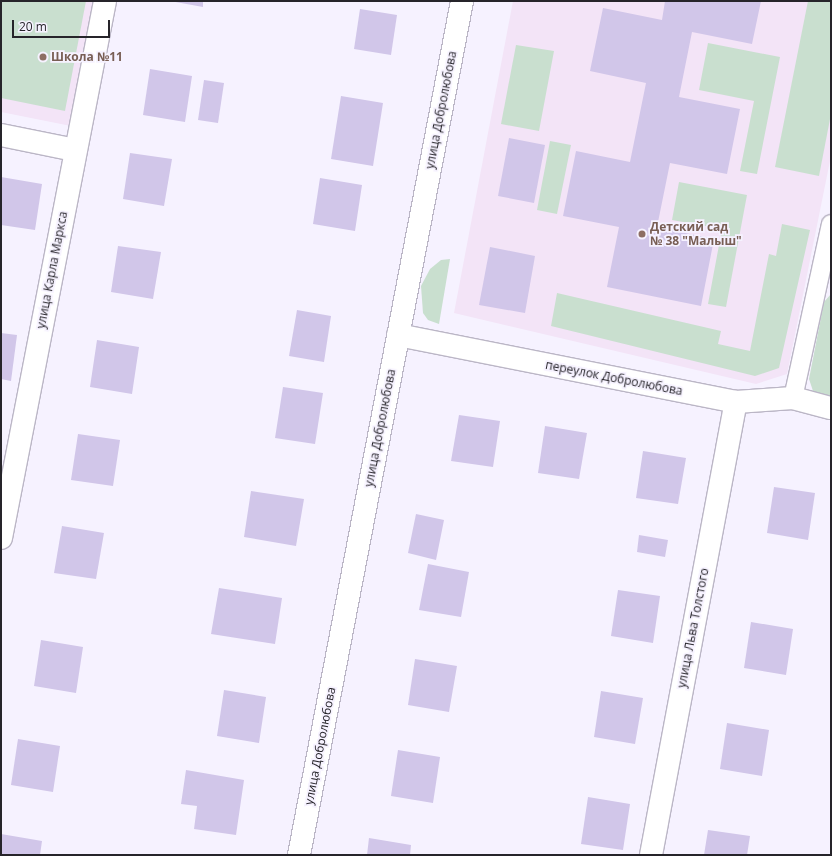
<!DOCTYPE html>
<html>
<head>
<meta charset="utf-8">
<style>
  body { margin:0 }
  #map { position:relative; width:832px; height:856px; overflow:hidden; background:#f6f2ff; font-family:"Open Sans",sans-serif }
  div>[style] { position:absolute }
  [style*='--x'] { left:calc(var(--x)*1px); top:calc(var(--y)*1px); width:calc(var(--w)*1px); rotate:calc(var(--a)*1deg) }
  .education>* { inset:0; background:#f3e4f7 }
  .green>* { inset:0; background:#c9dfcf }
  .building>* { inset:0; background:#d1c6e9 }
  .roads { filter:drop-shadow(1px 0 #bbb6c6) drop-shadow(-1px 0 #bbb6c6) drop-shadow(0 1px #bbb6c6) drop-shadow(0 -1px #bbb6c6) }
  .service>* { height:18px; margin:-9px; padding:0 9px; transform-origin:9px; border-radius:9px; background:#fff }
  .minor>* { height:22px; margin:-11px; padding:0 11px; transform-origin:11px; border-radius:11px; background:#fff }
  .dots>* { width:11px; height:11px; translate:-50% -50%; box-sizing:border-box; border:2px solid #f6f2ff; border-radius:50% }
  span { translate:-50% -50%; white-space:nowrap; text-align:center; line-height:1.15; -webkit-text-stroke:3.5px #f6f2ff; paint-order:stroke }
  .education-label { font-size:12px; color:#785e54; font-weight:700 }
  .left { translate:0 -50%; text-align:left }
  .street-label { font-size:12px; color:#26242a }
  .frame { position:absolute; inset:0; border:2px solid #26242a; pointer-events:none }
  .scale { position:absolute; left:12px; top:20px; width:98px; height:18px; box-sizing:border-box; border:2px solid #26242a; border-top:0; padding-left:5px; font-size:12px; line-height:14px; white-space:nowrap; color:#26242a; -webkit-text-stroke:3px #f6f2ff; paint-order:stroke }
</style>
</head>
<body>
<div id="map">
  <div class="education">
    <i style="clip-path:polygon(1px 1px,95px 1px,71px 126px,1px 112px)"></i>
    <i style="clip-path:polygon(513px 1px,831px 1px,831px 156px,787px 374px,756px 384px,454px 313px)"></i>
  </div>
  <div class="green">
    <i style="clip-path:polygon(1px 1px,86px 1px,65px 111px,1px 98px)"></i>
    <i style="clip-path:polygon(808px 1px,831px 1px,831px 114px,819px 176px,775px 167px)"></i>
    <i style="clip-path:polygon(708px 43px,780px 57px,757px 174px,740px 171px,754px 101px,699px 90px)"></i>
    <i style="clip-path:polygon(516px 45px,554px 51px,539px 131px,501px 124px)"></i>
    <i style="clip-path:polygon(550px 141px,571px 145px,557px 214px,537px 210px)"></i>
    <i style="clip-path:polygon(679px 182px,747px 195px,726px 307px,708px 304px,722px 229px,672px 220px)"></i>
    <i style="clip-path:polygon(782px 224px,810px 230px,779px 368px,755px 376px,551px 326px,557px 293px,721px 331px,718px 344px,750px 351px,769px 254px,776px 256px)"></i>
    <i style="clip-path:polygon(450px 259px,439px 324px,428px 320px,423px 313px,421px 286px,430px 269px,441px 260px)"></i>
    <i style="clip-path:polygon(831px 294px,831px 400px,813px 391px,809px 379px,824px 302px)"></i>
  </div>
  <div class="building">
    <i style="clip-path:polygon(170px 1px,203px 1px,203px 7px)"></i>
    <i style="clip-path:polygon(665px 1px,761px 1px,752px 44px,692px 32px,679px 97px,740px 109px,727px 174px,670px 163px,657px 227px,714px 239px,701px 306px,607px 287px,619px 227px,563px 216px,576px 151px,630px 162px,646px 83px,590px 71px,603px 8px,662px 20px)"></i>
    <i style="clip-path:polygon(360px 9px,397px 15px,391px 55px,354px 49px)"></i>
    <i style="clip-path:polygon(150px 69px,192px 76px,185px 122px,143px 115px)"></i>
    <i style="clip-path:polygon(204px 80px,224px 83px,218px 123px,198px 120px)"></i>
    <i style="clip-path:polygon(341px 96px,383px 103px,373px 166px,331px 159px)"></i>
    <i style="clip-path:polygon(509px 138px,545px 145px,534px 203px,498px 196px)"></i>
    <i style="clip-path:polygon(130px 153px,172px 159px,164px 206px,123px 199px)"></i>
    <i style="clip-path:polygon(1px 177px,42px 184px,35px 230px,1px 225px)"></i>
    <i style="clip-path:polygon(320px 178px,362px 185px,355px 231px,313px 224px)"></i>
    <i style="clip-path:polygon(118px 246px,161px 252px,153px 299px,111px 292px)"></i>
    <i style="clip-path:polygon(490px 247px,535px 256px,525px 313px,479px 305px)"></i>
    <i style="clip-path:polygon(297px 310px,331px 316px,324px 362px,289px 356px)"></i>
    <i style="clip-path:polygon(1px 333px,17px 335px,11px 381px,1px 379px)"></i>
    <i style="clip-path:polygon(97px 340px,139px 347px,132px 394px,90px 387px)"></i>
    <i style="clip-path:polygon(283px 387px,323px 393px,315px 444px,275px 438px)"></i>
    <i style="clip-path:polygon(459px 415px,500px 421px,493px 467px,451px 461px)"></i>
    <i style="clip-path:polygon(545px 426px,587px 433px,579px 479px,538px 473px)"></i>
    <i style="clip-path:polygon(78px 434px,120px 440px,113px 486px,71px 480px)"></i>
    <i style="clip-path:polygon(643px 451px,686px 458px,678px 504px,636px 498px)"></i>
    <i style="clip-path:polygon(774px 487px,815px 493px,808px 540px,767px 533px)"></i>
    <i style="clip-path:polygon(251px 491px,304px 499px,296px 546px,244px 537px)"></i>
    <i style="clip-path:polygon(416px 514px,444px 520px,436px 560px,408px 553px)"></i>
    <i style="clip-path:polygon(62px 526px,104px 533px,96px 579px,54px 573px)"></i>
    <i style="clip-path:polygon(639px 535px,668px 540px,665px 557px,637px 552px)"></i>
    <i style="clip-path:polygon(428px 564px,469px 572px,461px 617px,419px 610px)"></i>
    <i style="clip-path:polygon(219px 588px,282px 598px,275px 644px,211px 634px)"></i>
    <i style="clip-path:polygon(618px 590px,660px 596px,653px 643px,611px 636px)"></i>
    <i style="clip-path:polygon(751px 622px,793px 629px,786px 675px,744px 668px)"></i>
    <i style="clip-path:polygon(41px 640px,83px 647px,76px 693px,34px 686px)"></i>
    <i style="clip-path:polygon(415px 659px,457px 666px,449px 712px,408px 705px)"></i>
    <i style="clip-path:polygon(224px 690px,266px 697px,259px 743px,217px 736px)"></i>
    <i style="clip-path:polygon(601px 691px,643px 698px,635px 744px,594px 737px)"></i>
    <i style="clip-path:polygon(727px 723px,769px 730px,762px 776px,720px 769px)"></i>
    <i style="clip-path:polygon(18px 739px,60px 746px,53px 792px,11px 785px)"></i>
    <i style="clip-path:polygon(398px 750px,440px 757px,433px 803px,391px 796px)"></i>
    <i style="clip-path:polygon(186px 770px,244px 780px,236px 835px,194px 829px,197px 806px,181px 804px)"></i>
    <i style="clip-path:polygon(588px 797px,630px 804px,623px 850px,581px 844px)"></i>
    <i style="clip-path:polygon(708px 830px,750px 836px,747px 855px,704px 855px)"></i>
    <i style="clip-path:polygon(1px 834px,42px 841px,40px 855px,1px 855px)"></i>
    <i style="clip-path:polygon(369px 838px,411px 845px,410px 855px,367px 855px)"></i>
  </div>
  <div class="roads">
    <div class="service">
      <i style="--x:793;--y:398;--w:178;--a:-77.7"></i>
    </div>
    <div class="minor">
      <i style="--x:1;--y:135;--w:76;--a:11.5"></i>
      <i style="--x:398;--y:335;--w:345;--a:11.2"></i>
      <i style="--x:736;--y:402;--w:57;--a:-4"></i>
      <i style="--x:793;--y:398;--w:39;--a:15"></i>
      <i style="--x:1;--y:538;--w:547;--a:-79.04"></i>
      <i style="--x:299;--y:855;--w:869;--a:-79.19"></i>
      <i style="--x:651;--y:855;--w:461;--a:-79.4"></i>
    </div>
  </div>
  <div class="dots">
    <i style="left:43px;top:57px;background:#8d6e63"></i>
    <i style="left:642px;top:234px;background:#8d6e63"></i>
  </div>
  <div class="education-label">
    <span class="left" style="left:51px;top:57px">Школа №11</span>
    <span class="left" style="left:650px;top:234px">Детский сад<br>№ 38 "Малыш"</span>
  </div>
  <div class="street-label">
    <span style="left:441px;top:110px;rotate:-79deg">улица Добролюбова</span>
    <span style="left:52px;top:270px;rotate:-79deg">улица Карла Маркса</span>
    <span style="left:614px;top:378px;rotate:11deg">переулок Добролюбова</span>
    <span style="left:380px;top:428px;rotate:-79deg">улица Добролюбова</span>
    <span style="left:693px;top:628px;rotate:-79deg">улица Льва Толстого</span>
    <span style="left:320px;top:746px;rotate:-79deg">улица Добролюбова</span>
  </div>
  <div class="frame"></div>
  <div class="scale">20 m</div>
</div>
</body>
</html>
